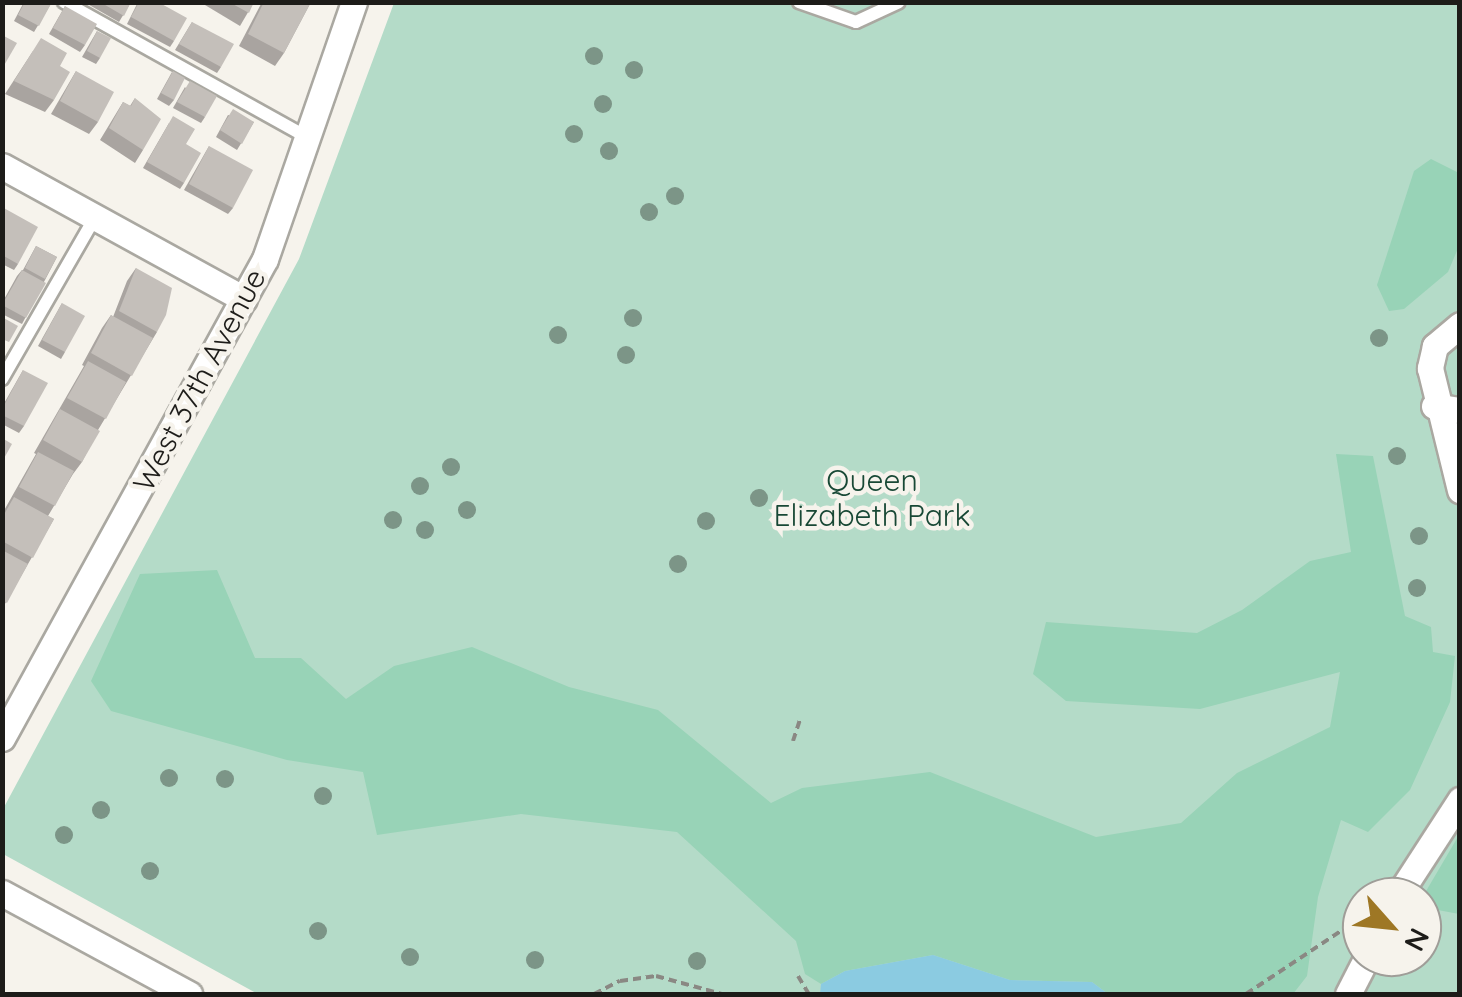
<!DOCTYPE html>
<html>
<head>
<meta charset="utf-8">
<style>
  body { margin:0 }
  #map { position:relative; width:1462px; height:997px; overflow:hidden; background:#f6f3ec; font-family:Quicksand,sans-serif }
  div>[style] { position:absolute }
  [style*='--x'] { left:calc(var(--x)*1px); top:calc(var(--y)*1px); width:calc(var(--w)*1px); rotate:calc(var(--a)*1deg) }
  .green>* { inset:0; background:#b4dbc8 }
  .forest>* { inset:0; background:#98d3b7 }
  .water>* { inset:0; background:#8bcbe1 }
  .path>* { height:4px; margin-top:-2px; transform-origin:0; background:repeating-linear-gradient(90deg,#8a8883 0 8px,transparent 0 13px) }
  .roads { filter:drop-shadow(2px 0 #aaa8a1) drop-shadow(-2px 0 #aaa8a1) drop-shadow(0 2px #aaa8a1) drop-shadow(0 -2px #aaa8a1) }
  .lane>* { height:12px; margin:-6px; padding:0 6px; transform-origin:6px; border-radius:6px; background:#fff }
  .street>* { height:25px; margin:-12.5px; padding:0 12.5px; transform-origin:12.5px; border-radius:12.5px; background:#fff }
  .trees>* { width:18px; height:18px; margin:-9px; border-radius:50%; background:#7c9587 }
  .wall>* { inset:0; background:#a9a4a0 }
  .building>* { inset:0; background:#c4bfba }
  span { translate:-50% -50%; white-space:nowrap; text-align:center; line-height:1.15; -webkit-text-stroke:9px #f6f3ec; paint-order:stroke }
  .street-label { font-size:30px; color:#1d1c19 }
  .park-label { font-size:30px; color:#184835 }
  .frame { position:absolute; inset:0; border:5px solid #1d1c19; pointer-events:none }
  .north { position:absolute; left:1342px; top:877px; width:100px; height:100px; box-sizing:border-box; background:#f6f3ec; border:2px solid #9f9d98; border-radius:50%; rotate:117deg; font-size:28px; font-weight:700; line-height:40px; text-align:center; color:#1d1c19 }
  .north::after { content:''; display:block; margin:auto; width:35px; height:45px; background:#9e7725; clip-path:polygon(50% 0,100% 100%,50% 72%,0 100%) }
</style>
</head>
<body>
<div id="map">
  <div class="green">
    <i style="clip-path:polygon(evenodd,394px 3px,1459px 3px,1459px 994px,258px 994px,3px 854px,3px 809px,299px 259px,394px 3px,1362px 897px,1422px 897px,1422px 957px,1362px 957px,1362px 897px)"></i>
  </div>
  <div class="forest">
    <i style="clip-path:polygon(1431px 159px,1459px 173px,1459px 246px,1448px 272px,1404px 309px,1389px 311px,1377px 285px,1414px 171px)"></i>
    <i style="clip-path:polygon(1336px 454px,1373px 456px,1405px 616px,1431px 627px,1433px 652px,1455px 656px,1450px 702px,1410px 790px,1368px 832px,1341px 820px,1318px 897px,1307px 976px,1293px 994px,1108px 994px,1092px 982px,1010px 980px,933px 955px,845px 971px,821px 984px,805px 974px,796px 941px,677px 832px,521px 814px,377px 835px,363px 772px,287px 760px,111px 711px,91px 681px,140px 574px,217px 570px,255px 658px,301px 658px,346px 699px,394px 666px,472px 647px,569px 687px,658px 710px,771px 803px,802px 788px,930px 772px,1096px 837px,1181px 823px,1237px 773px,1330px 727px,1340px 672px,1200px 709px,1066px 701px,1033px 674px,1046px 622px,1197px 633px,1242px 610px,1310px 561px,1351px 552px)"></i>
    <i style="clip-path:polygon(1459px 835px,1459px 914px,1422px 907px,1422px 898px)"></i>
  </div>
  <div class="water">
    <i style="clip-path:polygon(933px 955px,1010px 980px,1092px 982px,1108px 994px,820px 994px,821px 984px,845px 971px)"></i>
  </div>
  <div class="path">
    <i style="--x:793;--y:741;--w:22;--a:-72"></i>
    <i style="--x:798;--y:976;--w:21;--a:59"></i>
    <i style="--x:594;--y:994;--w:29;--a:-27"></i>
    <i style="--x:620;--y:981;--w:36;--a:-8"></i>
    <i style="--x:656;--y:976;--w:68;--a:15.3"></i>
    <i style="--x:1246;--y:994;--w:132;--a:-33.6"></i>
  </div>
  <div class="roads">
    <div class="lane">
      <i style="--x:64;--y:2;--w:279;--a:29.1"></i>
      <i style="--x:799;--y:2;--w:60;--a:19.3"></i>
      <i style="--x:856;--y:22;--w:47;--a:-24.9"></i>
      <i style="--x:2;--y:379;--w:187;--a:-60.1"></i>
    </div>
    <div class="street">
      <i style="--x:2;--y:166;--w:276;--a:28.8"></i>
      <i style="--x:1460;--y:325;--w:33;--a:140"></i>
      <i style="--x:1435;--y:346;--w:23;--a:103"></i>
      <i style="--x:1430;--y:368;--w:126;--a:76.2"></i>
      <i style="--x:1434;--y:406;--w:26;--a:9"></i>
      <i style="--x:2;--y:738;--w:546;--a:-61.23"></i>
      <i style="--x:265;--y:259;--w:272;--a:-70.9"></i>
      <i style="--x:2;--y:893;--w:213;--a:28.4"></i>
      <i style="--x:1397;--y:897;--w:116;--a:-57"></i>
      <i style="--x:1348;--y:994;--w:42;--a:-62.8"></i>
    </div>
  </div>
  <div class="trees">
    <i style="left:594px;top:56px"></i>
    <i style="left:634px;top:70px"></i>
    <i style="left:603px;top:104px"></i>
    <i style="left:574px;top:134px"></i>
    <i style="left:609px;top:151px"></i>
    <i style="left:675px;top:196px"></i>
    <i style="left:649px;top:212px"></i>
    <i style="left:633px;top:318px"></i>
    <i style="left:558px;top:335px"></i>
    <i style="left:1379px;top:338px"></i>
    <i style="left:626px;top:355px"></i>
    <i style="left:1397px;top:456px"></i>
    <i style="left:451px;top:467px"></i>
    <i style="left:420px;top:486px"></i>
    <i style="left:759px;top:498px"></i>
    <i style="left:467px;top:510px"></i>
    <i style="left:393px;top:520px"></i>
    <i style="left:706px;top:521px"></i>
    <i style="left:425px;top:530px"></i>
    <i style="left:1419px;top:536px"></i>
    <i style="left:678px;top:564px"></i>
    <i style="left:1417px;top:588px"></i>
    <i style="left:169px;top:778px"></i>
    <i style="left:225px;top:779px"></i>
    <i style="left:323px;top:796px"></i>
    <i style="left:101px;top:810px"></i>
    <i style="left:64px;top:835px"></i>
    <i style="left:150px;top:871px"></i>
    <i style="left:318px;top:931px"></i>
    <i style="left:410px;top:957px"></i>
    <i style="left:535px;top:960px"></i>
    <i style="left:697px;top:961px"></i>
  </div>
  <div class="wall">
    <i style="clip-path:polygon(24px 2px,52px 2px,34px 32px,14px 21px)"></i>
    <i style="clip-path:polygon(84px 2px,131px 2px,119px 22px)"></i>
    <i style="clip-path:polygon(138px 2px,158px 2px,174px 41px,170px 47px,127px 24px)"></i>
    <i style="clip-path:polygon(200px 2px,254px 2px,240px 26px)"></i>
    <i style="clip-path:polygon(262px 2px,311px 2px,284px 53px,275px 66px,239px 46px)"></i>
    <i style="clip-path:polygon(65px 6px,85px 45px,80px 52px,49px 34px)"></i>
    <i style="clip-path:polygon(192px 22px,221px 67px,217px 73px,175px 50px)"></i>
    <i style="clip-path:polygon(97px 31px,100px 58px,96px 64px,82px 57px)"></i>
    <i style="clip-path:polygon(33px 51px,54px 100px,45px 112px,5px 94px)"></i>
    <i style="clip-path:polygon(76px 71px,98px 122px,89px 134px,51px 114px)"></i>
    <i style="clip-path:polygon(172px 72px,174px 100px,169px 106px,157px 99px)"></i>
    <i style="clip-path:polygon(185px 87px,205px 117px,201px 123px,173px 108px)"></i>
    <i style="clip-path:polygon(135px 98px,143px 150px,135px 163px,100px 140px,123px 102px,130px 106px)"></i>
    <i style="clip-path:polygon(228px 115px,254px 122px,237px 150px,216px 137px)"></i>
    <i style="clip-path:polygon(169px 123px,186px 144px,184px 183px,180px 189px,143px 168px)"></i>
    <i style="clip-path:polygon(209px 146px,233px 208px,228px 214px,184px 190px)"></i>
    <i style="clip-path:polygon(2px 207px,18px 264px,14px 270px,2px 264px)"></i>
    <i style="clip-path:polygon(36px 246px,57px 257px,22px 324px,2px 314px,2px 303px,17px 276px,22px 270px,23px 270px)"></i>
    <i style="clip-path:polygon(136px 268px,157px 332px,98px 430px,82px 462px,73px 474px,48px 516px,54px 519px,2px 609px,2px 514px,36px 454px,34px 453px,84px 366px,82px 365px,102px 328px,111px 315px,113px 317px,127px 281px)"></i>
    <i style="clip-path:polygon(62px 303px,65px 352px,61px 359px,38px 346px)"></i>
    <i style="clip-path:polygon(23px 370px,24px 426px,19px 433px,2px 424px,2px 407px)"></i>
  </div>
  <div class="building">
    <i style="clip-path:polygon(25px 2px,52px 2px,39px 26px,18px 15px)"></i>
    <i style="clip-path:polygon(100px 2px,131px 2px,124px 16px)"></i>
    <i style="clip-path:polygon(139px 2px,158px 2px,187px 18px,174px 41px,131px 17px)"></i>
    <i style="clip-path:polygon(229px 2px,254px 2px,249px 13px)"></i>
    <i style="clip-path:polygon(264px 2px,311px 2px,284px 53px,248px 34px)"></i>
    <i style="clip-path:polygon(65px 6px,97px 24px,85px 45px,53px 28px)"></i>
    <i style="clip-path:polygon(192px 22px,234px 44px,221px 67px,179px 44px)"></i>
    <i style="clip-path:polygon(97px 31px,111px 38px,100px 58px,87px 51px)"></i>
    <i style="clip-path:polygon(2px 35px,17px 43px,2px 69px)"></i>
    <i style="clip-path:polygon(41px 38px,67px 53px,60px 66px,70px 72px,54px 100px,14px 81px)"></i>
    <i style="clip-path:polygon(76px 71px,114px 92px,98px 122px,60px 101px)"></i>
    <i style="clip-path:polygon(173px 71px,185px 78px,174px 100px,161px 93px)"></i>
    <i style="clip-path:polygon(190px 81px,217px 96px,205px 117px,177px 102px)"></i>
    <i style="clip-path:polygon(135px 98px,161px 119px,143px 150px,109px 128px,123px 102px,131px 106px)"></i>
    <i style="clip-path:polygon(233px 109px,254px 122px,242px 144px,220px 130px)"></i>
    <i style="clip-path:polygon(173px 116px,195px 129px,186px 144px,201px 153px,184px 183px,147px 162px)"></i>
    <i style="clip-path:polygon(209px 146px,253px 170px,233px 208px,189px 184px)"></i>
    <i style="clip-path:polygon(2px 207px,38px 227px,18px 264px,2px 255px)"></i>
    <i style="clip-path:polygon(36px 246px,57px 257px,45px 279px,25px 268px)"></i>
    <i style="clip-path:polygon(136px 268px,172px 288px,166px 315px,157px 332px,119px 311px)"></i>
    <i style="clip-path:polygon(22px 270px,46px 283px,26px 318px,2px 305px)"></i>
    <i style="clip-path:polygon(62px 303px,85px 316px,65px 352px,42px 340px)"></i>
    <i style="clip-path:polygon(111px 315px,153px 338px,132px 376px,91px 353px)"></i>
    <i style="clip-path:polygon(2px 317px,18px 326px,9px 342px,2px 339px)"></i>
    <i style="clip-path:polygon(88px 361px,126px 382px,106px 419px,67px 398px)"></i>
    <i style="clip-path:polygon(23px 370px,48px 383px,24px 426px,2px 415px,2px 409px)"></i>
    <i style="clip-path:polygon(60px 409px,100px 431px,82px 462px,43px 440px)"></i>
    <i style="clip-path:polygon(2px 438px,12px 444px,2px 462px)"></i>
    <i style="clip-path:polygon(38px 452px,74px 471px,55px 506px,19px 487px)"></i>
    <i style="clip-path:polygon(14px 497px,54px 519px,33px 558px,2px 541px,2px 518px)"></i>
    <i style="clip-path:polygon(2px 550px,28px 564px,7px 603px,2px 600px)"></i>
  </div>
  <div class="street-label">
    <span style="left:199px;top:380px;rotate:-62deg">West 37th Avenue</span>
  </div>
  <div class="park-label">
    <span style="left:872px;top:497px">Queen<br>Elizabeth Park</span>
  </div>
  <div class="frame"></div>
  <div class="north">N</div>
</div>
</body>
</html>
